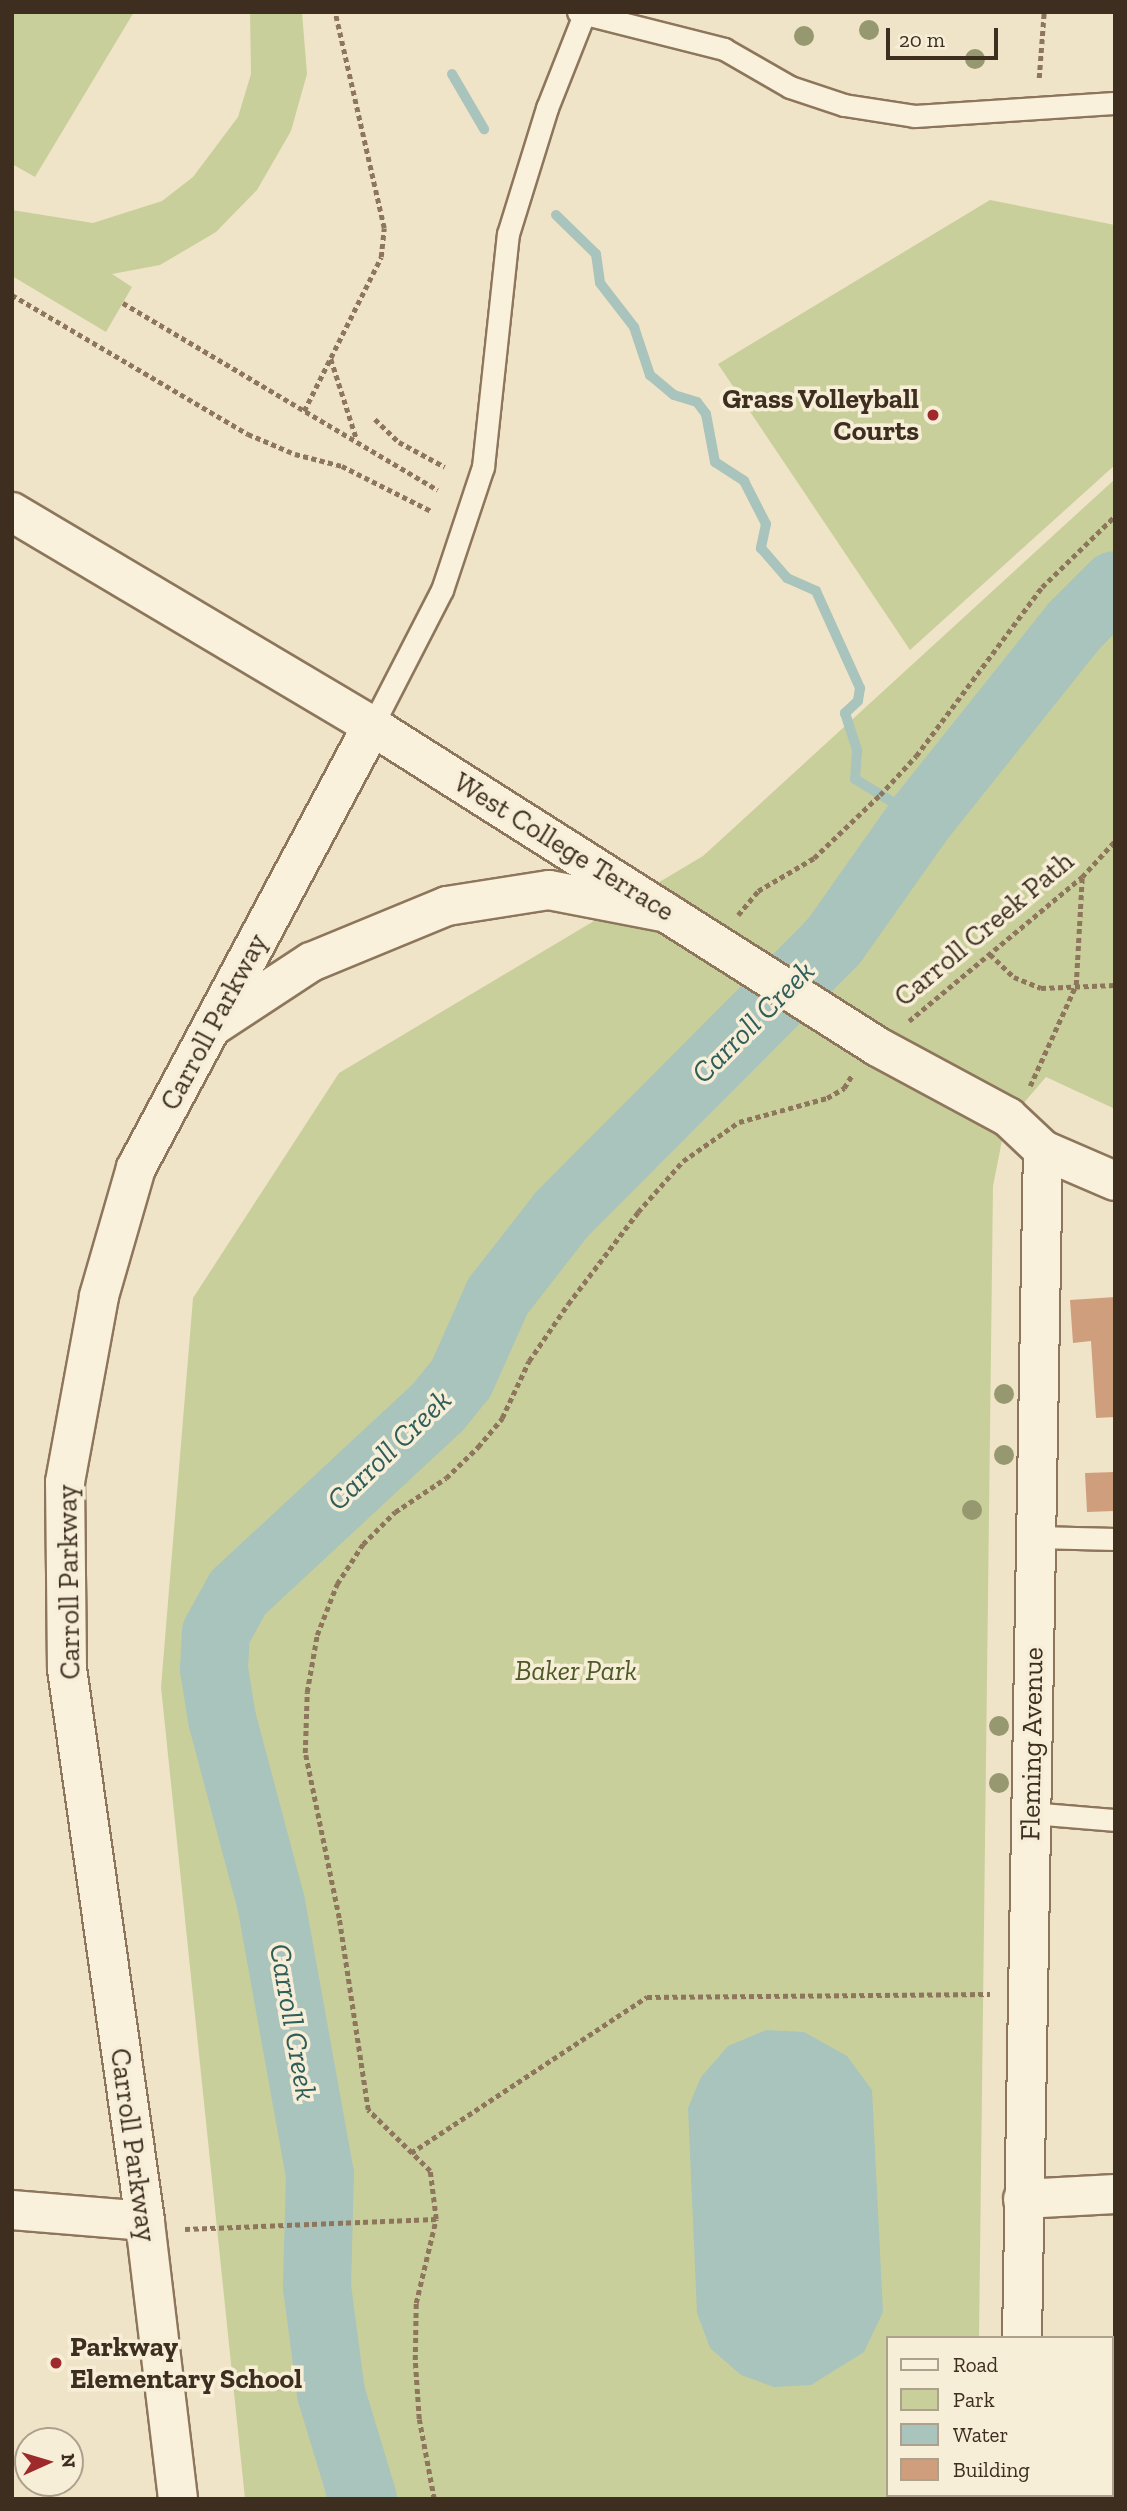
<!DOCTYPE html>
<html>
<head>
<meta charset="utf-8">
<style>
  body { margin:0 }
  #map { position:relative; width:1127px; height:2511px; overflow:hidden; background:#f0e4c8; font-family:"Zilla Slab",serif }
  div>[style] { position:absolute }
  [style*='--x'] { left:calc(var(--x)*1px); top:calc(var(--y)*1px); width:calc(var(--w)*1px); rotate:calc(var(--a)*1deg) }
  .green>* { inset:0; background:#c9cf9b }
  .water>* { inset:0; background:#a9c4bc }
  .stream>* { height:10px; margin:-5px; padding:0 5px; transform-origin:5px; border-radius:5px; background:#a9c4bc }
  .river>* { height:68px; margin:-34px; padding:0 34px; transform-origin:34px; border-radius:34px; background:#a9c4bc }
  .building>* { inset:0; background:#cf9f7d }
  .path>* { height:4.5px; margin-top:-2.25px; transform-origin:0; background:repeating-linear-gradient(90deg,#8d765c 0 5px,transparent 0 8.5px) }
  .roads { filter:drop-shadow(2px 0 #8d765c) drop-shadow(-2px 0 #8d765c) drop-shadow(0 2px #8d765c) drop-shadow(0 -2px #8d765c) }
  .service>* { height:21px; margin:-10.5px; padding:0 10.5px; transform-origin:10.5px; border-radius:10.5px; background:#faf1dc }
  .minor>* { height:38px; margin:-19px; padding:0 19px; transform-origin:19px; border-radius:19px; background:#faf1dc }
  .tertiary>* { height:38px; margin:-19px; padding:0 19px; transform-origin:19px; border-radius:19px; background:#faf1dc }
  .trees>* { width:20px; height:20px; margin:-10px; border-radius:50%; background:#96986f }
  .dots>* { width:19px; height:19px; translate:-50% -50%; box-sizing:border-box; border:4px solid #f7eed8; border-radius:50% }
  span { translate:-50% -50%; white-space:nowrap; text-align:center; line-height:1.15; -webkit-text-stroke:7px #f7eed8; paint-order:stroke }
  .poi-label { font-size:28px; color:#3d2e20; font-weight:700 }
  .right { translate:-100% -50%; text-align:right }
  .left { translate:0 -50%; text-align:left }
  .street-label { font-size:28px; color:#3d2e20 }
  .park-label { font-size:28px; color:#4d5a26; font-style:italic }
  .water-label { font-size:30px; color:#2f5d5a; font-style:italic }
  .frame { position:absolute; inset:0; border:14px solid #3d2e20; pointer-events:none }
  .legend { position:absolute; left:886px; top:2336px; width:228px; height:161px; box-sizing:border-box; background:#f7eed8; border:2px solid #ada18e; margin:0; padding:9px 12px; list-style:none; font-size:21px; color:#3d2e20 }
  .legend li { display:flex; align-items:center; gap:14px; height:35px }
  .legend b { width:35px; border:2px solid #ada18e }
  .north { position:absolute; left:14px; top:2427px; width:70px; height:70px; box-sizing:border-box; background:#f7eed8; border:2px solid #ada18e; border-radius:50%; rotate:86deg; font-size:19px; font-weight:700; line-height:28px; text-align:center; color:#3d2e20 }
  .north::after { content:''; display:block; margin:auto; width:24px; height:32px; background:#9e2a2b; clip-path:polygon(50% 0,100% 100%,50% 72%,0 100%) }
  .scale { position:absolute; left:886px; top:28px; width:112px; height:32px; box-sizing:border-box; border:4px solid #3d2e20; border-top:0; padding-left:9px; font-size:21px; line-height:24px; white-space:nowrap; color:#3d2e20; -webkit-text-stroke:5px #f7eed8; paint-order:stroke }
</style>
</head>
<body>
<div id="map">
  <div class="green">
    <i style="clip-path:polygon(12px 12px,134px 12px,35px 177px,12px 164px)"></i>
    <i style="clip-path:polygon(250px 12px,302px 12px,307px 74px,291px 131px,257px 190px,216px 232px,160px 265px,112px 274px,132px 287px,106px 332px,12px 276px,12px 210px,93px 223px,162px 201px,193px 177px,238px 117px,251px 74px)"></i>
    <i style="clip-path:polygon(990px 200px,1115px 225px,1115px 465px,910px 650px,718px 364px)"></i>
    <i style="clip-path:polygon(1115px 479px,1115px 1109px,1046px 1077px,1005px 1125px,993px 1186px,979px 2338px,887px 2338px,887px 2495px,982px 2499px,245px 2499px,161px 1687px,193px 1298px,339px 1073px,703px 856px)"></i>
  </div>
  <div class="water">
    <i style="clip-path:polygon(766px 2030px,804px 2032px,847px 2056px,872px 2090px,883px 2312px,864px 2352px,811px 2385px,774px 2387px,741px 2375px,710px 2348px,697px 2313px,688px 2108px,701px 2077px,728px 2046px)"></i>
  </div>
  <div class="stream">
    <i style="--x:452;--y:74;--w:64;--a:59.8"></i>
    <i style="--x:556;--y:215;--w:56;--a:44.3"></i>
    <i style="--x:596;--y:254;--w:29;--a:82"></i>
    <i style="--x:600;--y:283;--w:56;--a:52.3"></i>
    <i style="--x:634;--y:327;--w:51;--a:71.6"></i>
    <i style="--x:650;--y:375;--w:31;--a:40"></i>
    <i style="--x:674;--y:395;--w:24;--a:17"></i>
    <i style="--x:697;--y:402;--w:15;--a:53"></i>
    <i style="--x:706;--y:414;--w:49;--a:79.4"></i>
    <i style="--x:715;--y:462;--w:35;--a:33"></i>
    <i style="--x:744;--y:481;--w:48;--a:62.9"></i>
    <i style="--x:766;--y:524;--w:25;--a:102"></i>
    <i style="--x:761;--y:548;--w:40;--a:49"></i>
    <i style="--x:787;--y:578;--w:32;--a:24"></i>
    <i style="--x:816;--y:591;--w:107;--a:65.6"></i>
    <i style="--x:860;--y:688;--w:13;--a:99"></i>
    <i style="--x:858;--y:701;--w:18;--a:137"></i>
    <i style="--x:845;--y:713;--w:40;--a:72"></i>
    <i style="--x:857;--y:751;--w:28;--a:94"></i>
    <i style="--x:855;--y:779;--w:76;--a:31.6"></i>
  </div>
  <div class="river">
    <i style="--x:363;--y:2499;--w:111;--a:-106.8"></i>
    <i style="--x:331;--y:2393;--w:107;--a:-97.5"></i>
    <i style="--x:317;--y:2287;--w:112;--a:-88.5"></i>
    <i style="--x:320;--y:2175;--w:276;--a:-100.2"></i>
    <i style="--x:271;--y:1903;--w:190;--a:-104.9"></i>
    <i style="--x:222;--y:1719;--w:51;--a:-99.1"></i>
    <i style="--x:214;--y:1669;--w:36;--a:-87"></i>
    <i style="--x:216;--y:1633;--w:46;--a:-61.2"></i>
    <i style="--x:238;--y:1593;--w:273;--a:-42.9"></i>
    <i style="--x:438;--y:1407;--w:36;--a:-51"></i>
    <i style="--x:461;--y:1379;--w:91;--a:-66"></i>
    <i style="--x:498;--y:1296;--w:104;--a:-52"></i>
    <i style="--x:562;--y:1214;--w:385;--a:-45.1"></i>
    <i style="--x:834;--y:941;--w:149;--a:-54.8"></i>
    <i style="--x:920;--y:819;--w:247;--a:-51.4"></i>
    <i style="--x:1074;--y:626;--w:58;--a:-45"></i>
  </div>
  <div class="building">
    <i style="clip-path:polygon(1115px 1297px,1115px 1417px,1096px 1418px,1091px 1341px,1073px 1343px,1070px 1300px)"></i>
    <i style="clip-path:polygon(1115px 1472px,1115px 1511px,1087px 1512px,1085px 1473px)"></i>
  </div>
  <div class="path">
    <i style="--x:1039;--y:78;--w:66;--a:-85.7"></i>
    <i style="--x:12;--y:295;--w:274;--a:30.5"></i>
    <i style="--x:248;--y:434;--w:51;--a:23.1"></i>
    <i style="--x:295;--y:454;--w:49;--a:14.3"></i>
    <i style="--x:342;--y:466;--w:100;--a:26.8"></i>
    <i style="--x:123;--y:303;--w:366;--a:30.7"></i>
    <i style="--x:331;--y:359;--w:82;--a:72.2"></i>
    <i style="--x:304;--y:411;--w:172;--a:-63.4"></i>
    <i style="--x:381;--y:257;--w:29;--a:-84"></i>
    <i style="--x:384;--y:228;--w:221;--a:-102.8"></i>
    <i style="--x:375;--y:419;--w:33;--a:44"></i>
    <i style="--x:399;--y:442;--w:52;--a:28.5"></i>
    <i style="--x:738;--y:915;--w:31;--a:-50"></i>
    <i style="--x:758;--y:891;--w:65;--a:-30.5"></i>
    <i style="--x:814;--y:858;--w:91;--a:-43.7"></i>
    <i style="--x:880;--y:795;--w:53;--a:-47.3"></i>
    <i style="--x:916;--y:756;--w:211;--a:-53.3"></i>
    <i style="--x:1042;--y:587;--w:102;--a:-44.2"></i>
    <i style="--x:990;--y:954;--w:33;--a:44"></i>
    <i style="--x:1014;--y:977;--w:29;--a:22"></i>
    <i style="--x:1041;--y:988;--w:74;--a:-2.3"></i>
    <i style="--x:909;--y:1021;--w:225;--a:-39.8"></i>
    <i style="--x:1082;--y:877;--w:49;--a:-47.5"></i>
    <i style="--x:1030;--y:1086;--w:111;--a:-65.5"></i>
    <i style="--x:1076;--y:985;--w:107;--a:-86.8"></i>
    <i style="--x:411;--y:2153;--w:283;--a:-33.5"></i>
    <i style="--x:647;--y:1997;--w:343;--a:-0.5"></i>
    <i style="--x:185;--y:2229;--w:251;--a:-2.3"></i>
    <i style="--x:434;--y:2499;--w:81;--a:-100.6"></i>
    <i style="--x:419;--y:2419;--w:59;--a:-93.9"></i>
    <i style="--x:415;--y:2360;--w:57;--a:-89"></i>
    <i style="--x:416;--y:2303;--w:86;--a:-76.6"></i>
    <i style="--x:436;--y:2219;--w:48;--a:-97.1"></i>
    <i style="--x:430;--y:2171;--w:87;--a:-135.5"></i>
    <i style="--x:368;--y:2110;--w:194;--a:-98.6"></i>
    <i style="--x:339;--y:1918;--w:168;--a:-101.6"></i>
    <i style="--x:305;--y:1753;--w:61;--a:-88.1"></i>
    <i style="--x:307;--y:1692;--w:58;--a:-80"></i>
    <i style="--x:317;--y:1635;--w:55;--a:-68.6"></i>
    <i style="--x:337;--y:1584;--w:48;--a:-57"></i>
    <i style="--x:363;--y:1544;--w:45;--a:-45"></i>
    <i style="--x:395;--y:1512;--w:61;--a:-33.7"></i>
    <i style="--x:446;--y:1478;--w:45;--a:-44.1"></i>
    <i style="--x:478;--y:1447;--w:38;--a:-50"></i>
    <i style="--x:502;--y:1418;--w:63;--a:-64.7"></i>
    <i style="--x:529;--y:1361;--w:69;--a:-55.6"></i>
    <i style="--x:568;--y:1304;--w:116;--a:-52.7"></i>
    <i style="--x:638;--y:1212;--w:68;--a:-48.6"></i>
    <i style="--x:683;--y:1161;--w:68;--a:-34.9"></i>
    <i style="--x:739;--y:1122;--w:91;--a:-15.3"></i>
    <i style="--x:827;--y:1098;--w:20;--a:-30"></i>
    <i style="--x:844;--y:1088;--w:15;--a:-58"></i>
  </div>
  <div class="roads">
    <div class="service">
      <i style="--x:578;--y:12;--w:151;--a:14.2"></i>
      <i style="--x:724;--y:49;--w:76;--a:29.9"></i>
      <i style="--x:790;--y:87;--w:57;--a:18.4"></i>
      <i style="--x:844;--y:105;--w:71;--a:8.9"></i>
      <i style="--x:914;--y:116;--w:201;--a:-3.7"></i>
      <i style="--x:372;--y:726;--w:153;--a:-62.8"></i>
      <i style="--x:442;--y:590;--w:130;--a:-71.6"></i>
      <i style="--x:483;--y:467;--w:234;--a:-83.9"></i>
      <i style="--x:508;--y:234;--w:132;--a:-72.8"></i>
      <i style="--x:547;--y:108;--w:103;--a:-68.4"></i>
      <i style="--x:1036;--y:1537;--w:79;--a:1.5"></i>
      <i style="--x:1031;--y:1813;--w:84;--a:4.8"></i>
    </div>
    <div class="minor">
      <i style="--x:215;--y:1025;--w:115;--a:-33.3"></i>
      <i style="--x:311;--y:962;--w:147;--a:-22.4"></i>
      <i style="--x:447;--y:906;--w:103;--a:-8.9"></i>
      <i style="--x:549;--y:890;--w:120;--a:11"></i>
      <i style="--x:1023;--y:2199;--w:92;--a:-3.1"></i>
      <i style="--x:12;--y:2210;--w:133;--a:4.7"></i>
      <i style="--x:1022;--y:2338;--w:1188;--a:-88.99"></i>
      <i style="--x:178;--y:2499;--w:280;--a:-96.8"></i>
      <i style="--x:145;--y:2221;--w:557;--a:-98.04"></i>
      <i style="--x:67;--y:1669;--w:187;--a:-90.6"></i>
      <i style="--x:65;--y:1482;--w:189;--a:-79.6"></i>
      <i style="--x:99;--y:1296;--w:133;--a:-73.9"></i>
      <i style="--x:136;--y:1168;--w:501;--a:-61.9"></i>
      <i style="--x:1020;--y:2499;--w:4;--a:-90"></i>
    </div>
    <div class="tertiary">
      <i style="--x:12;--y:512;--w:419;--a:30.7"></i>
      <i style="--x:372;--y:726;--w:599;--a:32.39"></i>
      <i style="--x:878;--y:1047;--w:148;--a:28.3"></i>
      <i style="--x:1008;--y:1117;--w:48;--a:43.3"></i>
      <i style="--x:1043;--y:1150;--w:78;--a:23.3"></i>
    </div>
  </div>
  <div class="trees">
    <i style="left:869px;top:30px"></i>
    <i style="left:804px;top:36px"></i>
    <i style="left:975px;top:59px"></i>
    <i style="left:1004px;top:1394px"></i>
    <i style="left:1004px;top:1455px"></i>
    <i style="left:972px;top:1510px"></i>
    <i style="left:999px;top:1726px"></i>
    <i style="left:999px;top:1783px"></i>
  </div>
  <div class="dots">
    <i style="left:933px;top:415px;background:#9e2a2b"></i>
    <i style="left:56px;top:2363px;background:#9e2a2b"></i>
  </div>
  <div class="poi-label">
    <span class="right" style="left:919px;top:415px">Grass Volleyball<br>Courts</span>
    <span class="left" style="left:70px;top:2363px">Parkway<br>Elementary School</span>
  </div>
  <div class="street-label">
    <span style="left:564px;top:847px;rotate:32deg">West College Terrace</span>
    <span style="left:984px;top:929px;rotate:-40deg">Carroll Creek Path</span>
    <span style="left:214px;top:1022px;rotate:-62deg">Carroll Parkway</span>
    <span style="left:69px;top:1582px;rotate:-91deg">Carroll Parkway</span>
    <span style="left:1032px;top:1744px;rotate:-89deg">Fleming Avenue</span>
    <span style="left:133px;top:2145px;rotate:82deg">Carroll Parkway</span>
  </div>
  <div class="park-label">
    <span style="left:576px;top:1671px">Baker Park</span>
  </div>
  <div class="water-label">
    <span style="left:753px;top:1022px;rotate:-45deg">Carroll Creek</span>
    <span style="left:389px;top:1450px;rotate:-44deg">Carroll Creek</span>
    <span style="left:293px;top:2022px;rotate:80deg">Carroll Creek</span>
  </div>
  <div class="frame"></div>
  <ul class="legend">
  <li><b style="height:9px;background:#faf1dc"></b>Road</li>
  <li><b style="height:19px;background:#c9cf9b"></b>Park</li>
  <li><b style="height:19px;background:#a9c4bc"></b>Water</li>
  <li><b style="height:19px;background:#cf9f7d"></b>Building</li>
  </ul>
  <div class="north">N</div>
  <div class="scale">20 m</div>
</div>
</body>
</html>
